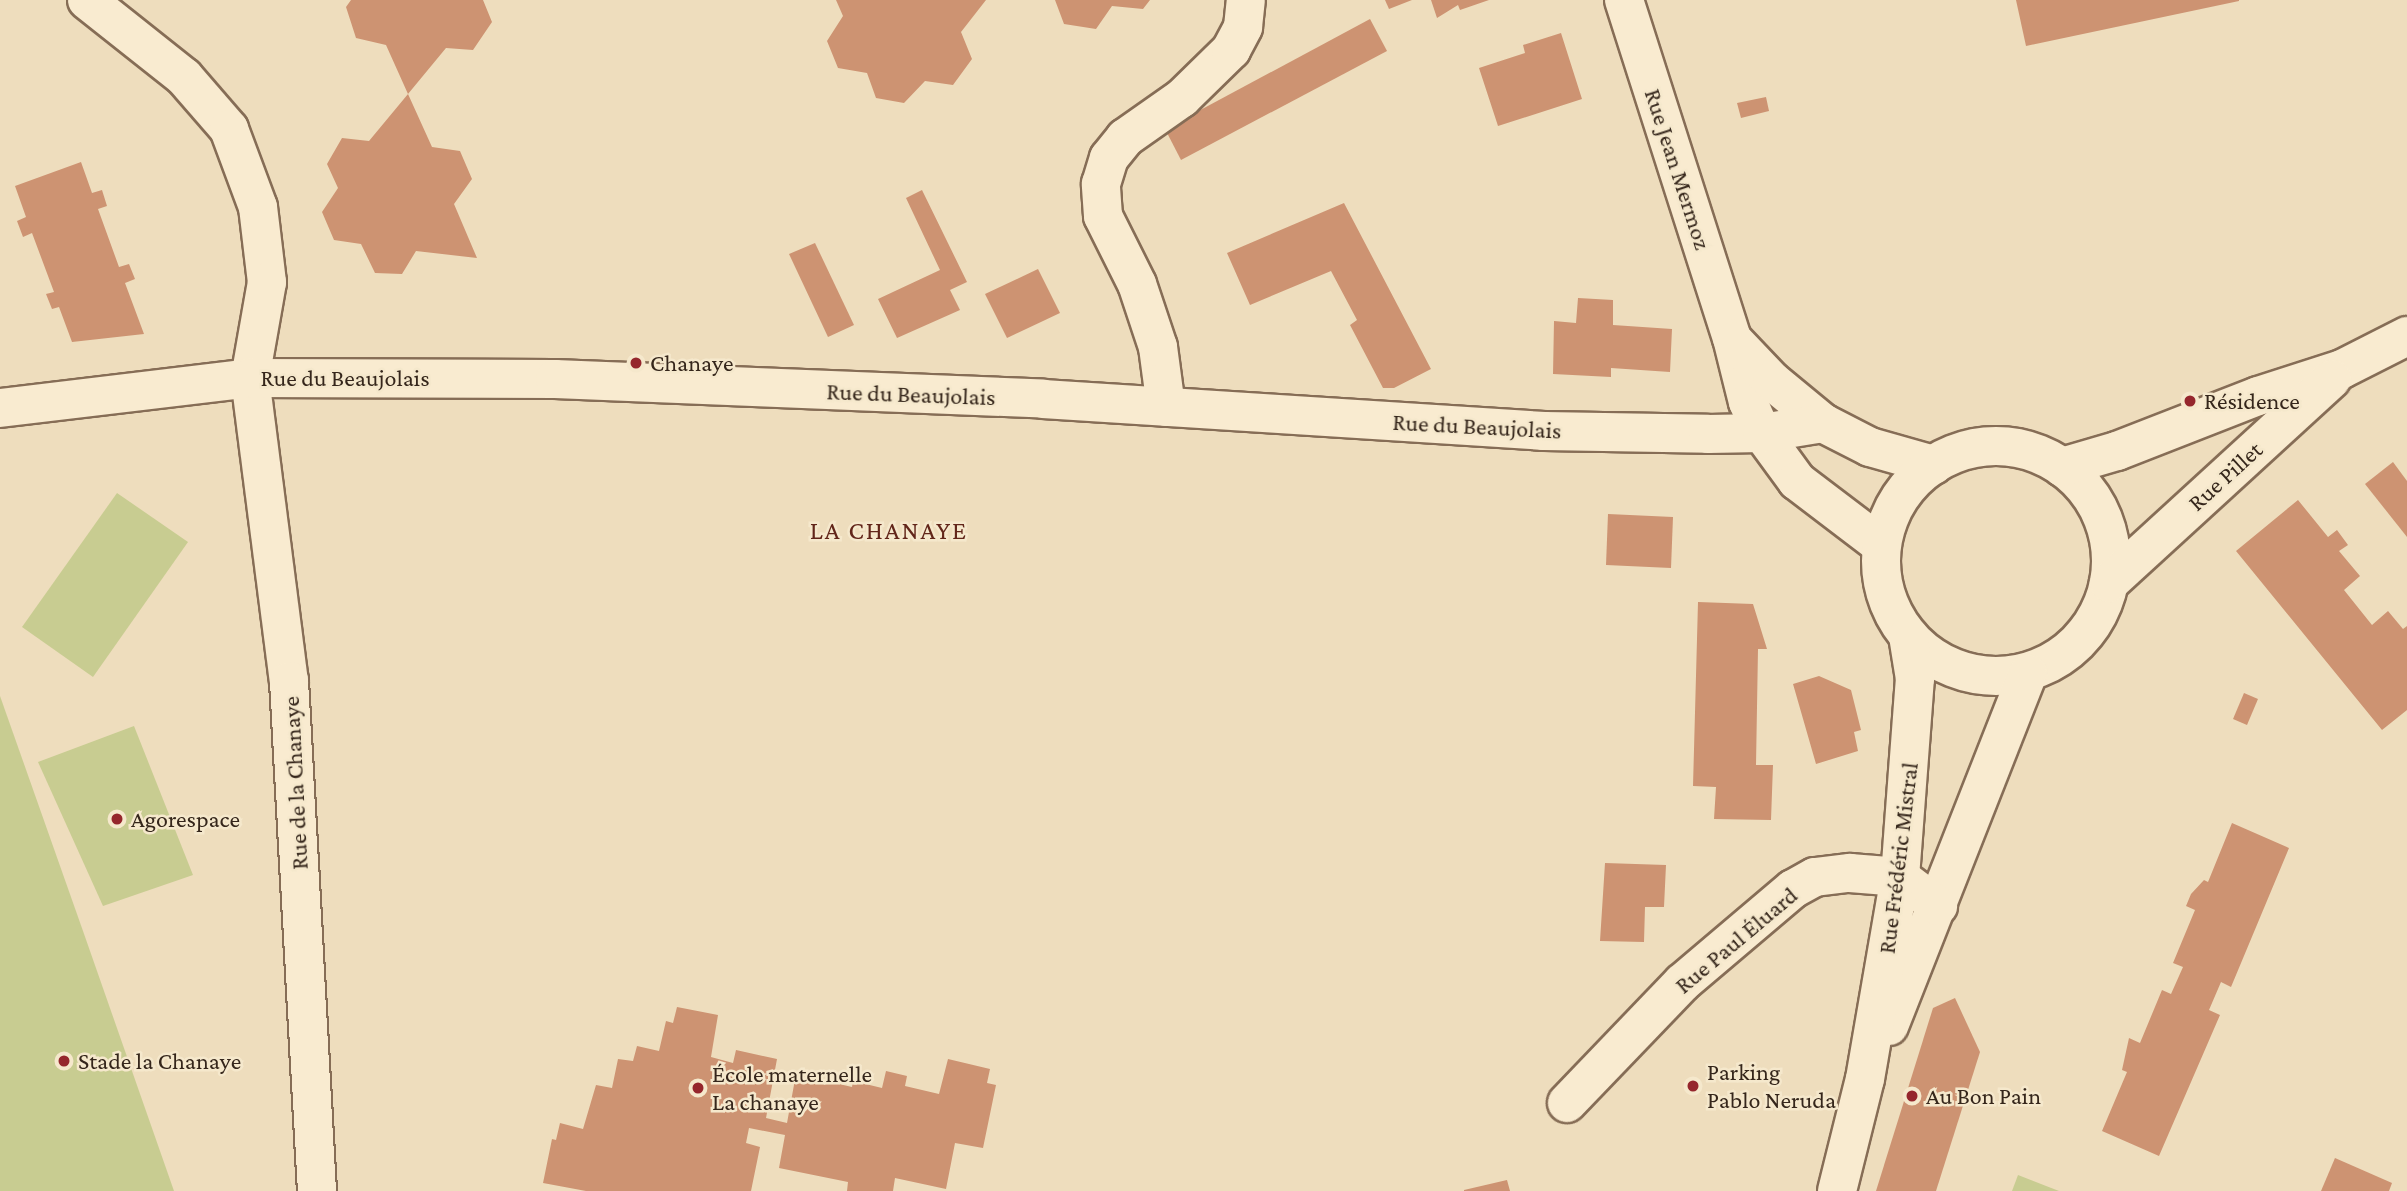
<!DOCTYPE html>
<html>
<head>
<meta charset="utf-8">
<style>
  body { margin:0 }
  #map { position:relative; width:2407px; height:1191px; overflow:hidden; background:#eeddbd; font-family:"Crimson Pro",serif }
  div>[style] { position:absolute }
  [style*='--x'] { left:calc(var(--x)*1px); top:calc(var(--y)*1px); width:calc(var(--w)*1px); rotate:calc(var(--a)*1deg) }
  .green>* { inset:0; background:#c8cc91 }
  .building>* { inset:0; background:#cd9372 }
  .roads { filter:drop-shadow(2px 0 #866d56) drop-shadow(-2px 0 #866d56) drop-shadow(0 2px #866d56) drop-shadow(0 -2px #866d56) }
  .minor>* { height:38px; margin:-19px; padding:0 19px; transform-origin:19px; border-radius:19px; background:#f9ebd0 }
  .minor>.ring { margin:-19px; padding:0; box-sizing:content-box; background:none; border:38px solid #f9ebd0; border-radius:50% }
  .dots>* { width:19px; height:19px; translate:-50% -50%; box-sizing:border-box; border:4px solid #f5e8cc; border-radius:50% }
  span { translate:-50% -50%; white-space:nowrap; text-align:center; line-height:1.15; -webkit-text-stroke:5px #f5e8cc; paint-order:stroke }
  .street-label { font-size:24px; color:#35261b }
  .poi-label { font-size:24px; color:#35261b }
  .left { translate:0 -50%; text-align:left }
  .neighbourhood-label { font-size:26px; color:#62261a; letter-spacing:2px }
</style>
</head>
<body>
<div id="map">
  <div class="green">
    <i style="clip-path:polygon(117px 493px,188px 542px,93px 677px,22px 627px)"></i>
    <i style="clip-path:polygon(0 696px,83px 931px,174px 1191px,0 1191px)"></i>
    <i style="clip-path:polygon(134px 726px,193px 875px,103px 906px,38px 762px)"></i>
    <i style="clip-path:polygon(2018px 1175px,2059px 1191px,2012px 1191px)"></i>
  </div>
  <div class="building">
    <i style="clip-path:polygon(351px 0,483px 0,492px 22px,473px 50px,446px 48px,408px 94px,386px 45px,356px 38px,346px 7px)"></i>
    <i style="clip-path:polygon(836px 0,986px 0,961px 32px,972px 59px,953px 85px,925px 81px,904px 103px,876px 98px,867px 73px,838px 68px,827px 41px,843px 16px)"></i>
    <i style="clip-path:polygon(1055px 0,1150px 0,1143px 9px,1112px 6px,1096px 29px,1064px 24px)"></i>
    <i style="clip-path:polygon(1385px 0,1412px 0,1389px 9px)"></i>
    <i style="clip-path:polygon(1431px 0,1489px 0,1460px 10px,1458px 5px,1437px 18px)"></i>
    <i style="clip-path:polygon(2016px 0,2239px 0,2239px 1px,2026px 46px)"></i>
    <i style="clip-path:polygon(1370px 19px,1387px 51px,1181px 160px,1165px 129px)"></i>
    <i style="clip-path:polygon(1561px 33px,1582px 99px,1498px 126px,1479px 68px,1525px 53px,1523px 45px)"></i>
    <i style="clip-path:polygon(408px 94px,432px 147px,460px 151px,472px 179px,454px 204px,477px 258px,416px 251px,402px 274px,375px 273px,361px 244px,334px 240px,322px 212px,338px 188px,327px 164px,342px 138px,369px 141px)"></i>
    <i style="clip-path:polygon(1766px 97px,1769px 111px,1741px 118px,1737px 103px)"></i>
    <i style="clip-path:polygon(81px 162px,92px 193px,102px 190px,107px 206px,98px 209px,119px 267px,129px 264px,135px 279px,125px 283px,144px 334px,72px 342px,59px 307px,52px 309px,46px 294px,54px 292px,32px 233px,23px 237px,17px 221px,26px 217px,15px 186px)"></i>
    <i style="clip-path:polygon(922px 190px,967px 282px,950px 290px,960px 310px,897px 338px,878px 299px,940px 270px,906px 198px)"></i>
    <i style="clip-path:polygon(1344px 203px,1431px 369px,1394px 388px,1383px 388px,1350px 325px,1357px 320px,1331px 271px,1250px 305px,1227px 253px)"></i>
    <i style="clip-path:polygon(815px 243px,854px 325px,828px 337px,789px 254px)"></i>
    <i style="clip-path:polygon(1038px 269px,1060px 313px,1007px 338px,985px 294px)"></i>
    <i style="clip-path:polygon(1578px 298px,1613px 300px,1613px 325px,1672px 329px,1670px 372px,1611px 368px,1611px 377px,1553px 374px,1554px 321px,1576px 323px)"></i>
    <i style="clip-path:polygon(2393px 462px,2407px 481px,2407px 537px,2365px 484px)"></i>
    <i style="clip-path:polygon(2298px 500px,2328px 537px,2337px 530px,2348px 545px,2339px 551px,2360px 576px,2344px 590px,2372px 625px,2388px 611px,2403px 629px,2407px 626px,2407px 710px,2382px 730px,2236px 551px)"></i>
    <i style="clip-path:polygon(1608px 514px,1673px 517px,1671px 568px,1606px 565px)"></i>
    <i style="clip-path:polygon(1698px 602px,1753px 604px,1767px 649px,1758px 649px,1756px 765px,1773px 765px,1771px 820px,1714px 819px,1716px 787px,1693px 786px)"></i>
    <i style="clip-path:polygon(1819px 676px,1851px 690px,1861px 730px,1854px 732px,1858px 751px,1816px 764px,1793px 684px)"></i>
    <i style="clip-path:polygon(2244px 693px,2258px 699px,2247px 725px,2233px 719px)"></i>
    <i style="clip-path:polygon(2232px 823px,2289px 848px,2231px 987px,2221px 982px,2209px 1010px,2220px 1015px,2159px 1156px,2102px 1131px,2127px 1072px,2122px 1070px,2129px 1038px,2140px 1043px,2162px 990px,2171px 994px,2183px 967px,2173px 963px,2195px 910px,2186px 906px,2191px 894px,2204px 880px,2208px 882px)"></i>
    <i style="clip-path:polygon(1605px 863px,1666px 865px,1664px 907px,1645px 907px,1644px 942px,1600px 941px)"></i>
    <i style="clip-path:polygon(1955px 998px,1980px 1052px,1936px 1191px,1876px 1191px,1933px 1008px)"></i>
    <i style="clip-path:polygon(677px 1007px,718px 1015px,711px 1057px,733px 1063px,736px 1050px,777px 1059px,766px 1118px,787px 1123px,796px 1074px,852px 1087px,853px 1081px,882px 1088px,886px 1071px,907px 1076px,905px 1086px,939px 1094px,948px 1059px,990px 1069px,987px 1083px,996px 1085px,983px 1148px,955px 1143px,946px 1189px,895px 1178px,893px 1191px,847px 1191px,848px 1182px,779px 1168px,785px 1135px,749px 1128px,746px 1143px,760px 1147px,751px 1191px,586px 1191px,543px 1183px,552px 1139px,556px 1140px,560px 1123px,583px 1129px,596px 1085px,612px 1088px,618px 1059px,633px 1061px,637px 1046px,659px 1051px,666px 1021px,673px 1023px)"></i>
    <i style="clip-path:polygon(2335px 1158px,2392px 1183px,2389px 1191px,2321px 1191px)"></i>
    <i style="clip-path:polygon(1507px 1180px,1510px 1191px,1464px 1191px,1464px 1190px)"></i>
  </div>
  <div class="roads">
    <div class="minor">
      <i style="--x:87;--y:0;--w:124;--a:38.4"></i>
      <i style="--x:184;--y:77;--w:69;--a:49.1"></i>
      <i style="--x:229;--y:129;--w:83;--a:69.6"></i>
      <i style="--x:258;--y:207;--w:76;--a:83.2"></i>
      <i style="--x:267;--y:282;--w:97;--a:100"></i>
      <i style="--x:250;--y:378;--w:305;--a:82.7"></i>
      <i style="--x:289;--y:681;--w:511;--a:86.86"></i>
      <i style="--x:1624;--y:0;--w:355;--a:72.3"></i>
      <i style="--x:1732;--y:338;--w:66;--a:76"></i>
      <i style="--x:1748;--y:402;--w:34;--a:66"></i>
      <i style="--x:1762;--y:433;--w:59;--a:53.9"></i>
      <i style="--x:1797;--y:481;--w:106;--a:37.3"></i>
      <i style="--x:1734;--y:341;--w:55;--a:46.5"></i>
      <i style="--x:1772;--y:381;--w:66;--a:39.5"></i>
      <i style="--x:1823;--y:423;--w:53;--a:27.1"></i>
      <i style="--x:1870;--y:447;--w:66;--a:15.9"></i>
      <i style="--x:1166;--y:407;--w:61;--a:-97.6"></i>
      <i style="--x:1158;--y:347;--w:66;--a:-108.4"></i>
      <i style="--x:1137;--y:284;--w:76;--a:-116.6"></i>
      <i style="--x:1103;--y:216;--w:32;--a:-94"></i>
      <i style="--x:1101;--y:184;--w:27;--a:-73"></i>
      <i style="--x:1109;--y:158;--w:26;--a:-51"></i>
      <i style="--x:1125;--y:138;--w:70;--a:-35.1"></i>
      <i style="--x:1182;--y:98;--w:69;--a:-44.4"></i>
      <i style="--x:1231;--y:50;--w:26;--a:-62"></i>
      <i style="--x:1243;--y:27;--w:27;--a:-84"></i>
      <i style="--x:0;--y:408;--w:252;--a:-6.8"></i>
      <i style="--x:250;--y:378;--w:305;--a:0.2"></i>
      <i style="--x:555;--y:379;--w:488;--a:2.3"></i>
      <i style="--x:1043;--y:399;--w:502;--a:3.65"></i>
      <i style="--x:1544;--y:431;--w:164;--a:1"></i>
      <i style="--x:1708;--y:434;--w:54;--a:-1.1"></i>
      <i style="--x:1762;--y:433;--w:62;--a:-9.3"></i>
      <i class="ring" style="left:1881px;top:446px;width:192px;height:192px"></i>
      <i style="--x:2062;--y:467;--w:57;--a:-16.2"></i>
      <i style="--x:2117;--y:451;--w:151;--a:-21.3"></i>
      <i style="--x:2258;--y:396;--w:88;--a:-17.8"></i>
      <i style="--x:2342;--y:369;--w:73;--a:-26.9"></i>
      <i style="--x:2109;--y:583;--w:302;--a:-42.5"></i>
      <i style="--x:1889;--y:1026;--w:379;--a:-68.5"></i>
      <i style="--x:1567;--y:1103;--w:166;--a:-46.2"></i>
      <i style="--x:1682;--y:983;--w:145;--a:-40.3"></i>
      <i style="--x:1793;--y:889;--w:25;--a:-29"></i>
      <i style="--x:1815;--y:877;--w:35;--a:-7"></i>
      <i style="--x:1850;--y:873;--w:50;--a:4.6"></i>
      <i style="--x:1900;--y:877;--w:48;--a:37.3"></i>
      <i style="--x:1837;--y:1191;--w:115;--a:-76"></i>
      <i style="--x:1865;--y:1079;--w:205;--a:-80.2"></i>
      <i style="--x:1900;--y:877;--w:199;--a:-85.7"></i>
      <i style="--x:1915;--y:679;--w:44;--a:-99.2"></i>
    </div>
  </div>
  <div class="dots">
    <i style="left:636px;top:363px;background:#95262c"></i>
    <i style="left:2190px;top:401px;background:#95262c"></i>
    <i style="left:117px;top:819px;background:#95262c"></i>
    <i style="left:64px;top:1061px;background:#95262c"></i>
    <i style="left:1693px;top:1086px;background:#95262c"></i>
    <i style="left:698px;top:1088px;background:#95262c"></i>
    <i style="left:1912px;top:1096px;background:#95262c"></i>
  </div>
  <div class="street-label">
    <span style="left:1678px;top:169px;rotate:72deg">Rue Jean Mermoz</span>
    <span style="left:345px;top:378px">Rue du Beaujolais</span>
    <span style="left:911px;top:394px;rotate:2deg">Rue du Beaujolais</span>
    <span style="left:1477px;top:426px;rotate:3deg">Rue du Beaujolais</span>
    <span style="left:2225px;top:476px;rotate:-42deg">Rue Pillet</span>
    <span style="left:295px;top:783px;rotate:-93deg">Rue de la Chanaye</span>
    <span style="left:1898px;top:858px;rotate:-83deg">Rue Frédéric Mistral</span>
    <span style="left:1736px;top:940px;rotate:-40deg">Rue Paul Éluard</span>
  </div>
  <div class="poi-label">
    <span class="left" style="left:650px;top:363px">Chanaye</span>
    <span class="left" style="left:2204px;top:401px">Résidence</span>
    <span class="left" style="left:131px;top:819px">Agorespace</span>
    <span class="left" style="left:78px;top:1061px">Stade la Chanaye</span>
    <span class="left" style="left:1707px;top:1086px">Parking<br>Pablo Neruda</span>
    <span class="left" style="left:712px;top:1088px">École maternelle<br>La chanaye</span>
    <span class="left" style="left:1926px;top:1096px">Au Bon Pain</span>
  </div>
  <div class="neighbourhood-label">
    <span style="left:889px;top:531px">LA CHANAYE</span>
  </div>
</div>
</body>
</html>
